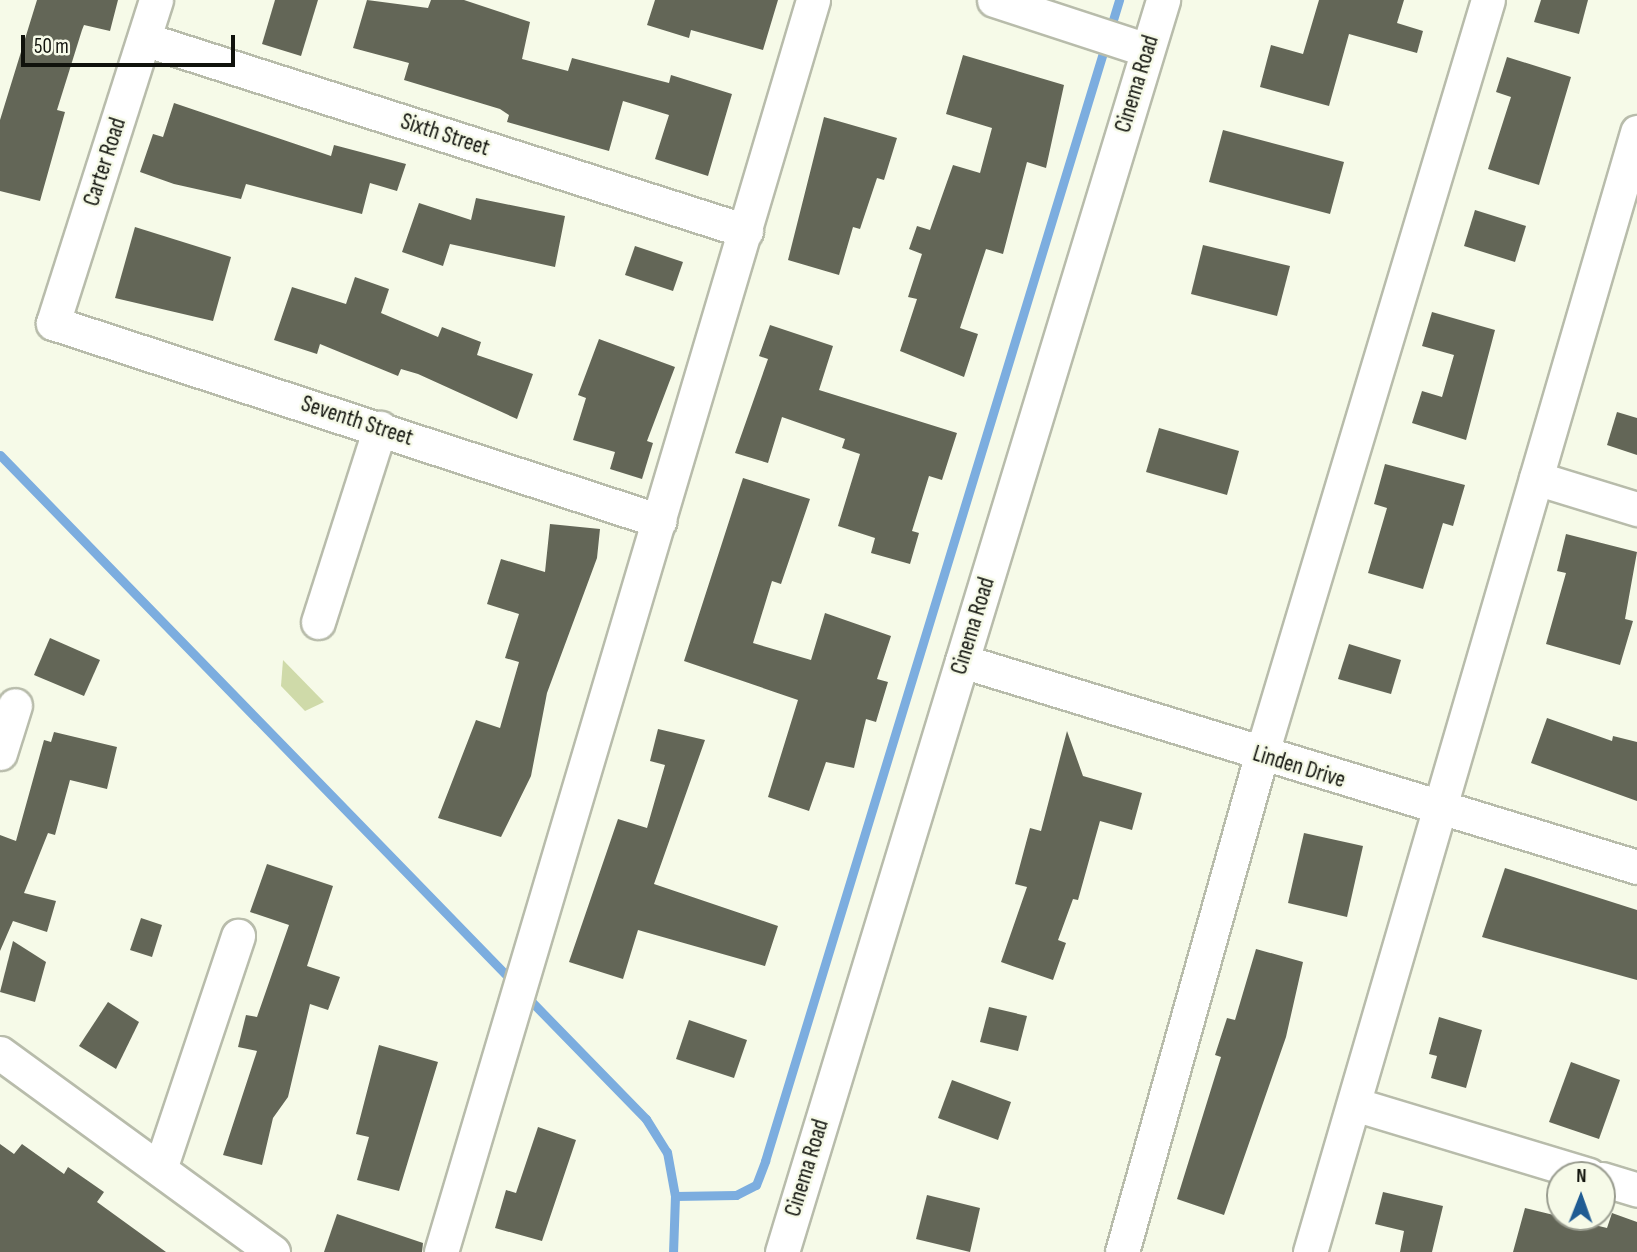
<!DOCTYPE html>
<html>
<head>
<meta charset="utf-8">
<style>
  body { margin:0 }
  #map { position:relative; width:1637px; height:1252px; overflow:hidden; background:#f6fae8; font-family:"Sofia Sans Condensed",sans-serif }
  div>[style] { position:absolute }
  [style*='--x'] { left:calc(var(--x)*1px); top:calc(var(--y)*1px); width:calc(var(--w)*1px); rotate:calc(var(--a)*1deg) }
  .green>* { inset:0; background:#cfdaa9 }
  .stream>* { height:9px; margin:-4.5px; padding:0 4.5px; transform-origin:4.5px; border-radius:4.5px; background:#7caddf }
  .building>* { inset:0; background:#636657 }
  .roads { filter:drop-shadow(2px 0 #b8bcab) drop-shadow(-2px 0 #b8bcab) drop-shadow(0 2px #b8bcab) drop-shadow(0 -2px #b8bcab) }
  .street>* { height:33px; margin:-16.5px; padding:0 16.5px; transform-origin:16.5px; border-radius:16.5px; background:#fff }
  span { translate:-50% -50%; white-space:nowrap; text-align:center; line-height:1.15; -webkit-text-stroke:5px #f6fae8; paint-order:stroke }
  .street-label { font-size:23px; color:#10120c }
  .north { position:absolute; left:1546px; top:1161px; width:70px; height:70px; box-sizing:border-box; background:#f6fae8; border:2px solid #9a9d90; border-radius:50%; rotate:1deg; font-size:19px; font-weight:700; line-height:28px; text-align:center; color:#10120c }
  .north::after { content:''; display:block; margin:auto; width:24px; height:32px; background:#205c93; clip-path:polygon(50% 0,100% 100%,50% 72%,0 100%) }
  .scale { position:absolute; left:21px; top:35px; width:214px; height:32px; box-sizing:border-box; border:4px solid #10120c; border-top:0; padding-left:9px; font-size:21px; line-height:24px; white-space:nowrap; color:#10120c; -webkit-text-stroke:5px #f6fae8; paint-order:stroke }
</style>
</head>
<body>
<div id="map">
  <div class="green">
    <i style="clip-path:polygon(283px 660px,324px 702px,305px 711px,281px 686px)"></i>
  </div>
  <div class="stream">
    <i style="--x:0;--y:455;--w:737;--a:45.77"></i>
    <i style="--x:526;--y:996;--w:172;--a:45.7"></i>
    <i style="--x:646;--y:1119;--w:39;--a:58"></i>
    <i style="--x:667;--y:1152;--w:45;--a:79.7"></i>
    <i style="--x:675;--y:1196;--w:56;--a:92"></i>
    <i style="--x:675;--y:1196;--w:61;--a:-0.9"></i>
    <i style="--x:736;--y:1195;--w:22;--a:-27"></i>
    <i style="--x:756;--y:1185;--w:26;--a:-69"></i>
    <i style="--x:765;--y:1161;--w:1214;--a:-73.04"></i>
  </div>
  <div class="building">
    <i style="clip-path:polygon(37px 0,118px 0,110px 31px,84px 25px,82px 30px,57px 110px,65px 112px,40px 201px,0 191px,0 120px)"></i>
    <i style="clip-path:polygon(275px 0,318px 0,301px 56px,262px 44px)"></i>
    <i style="clip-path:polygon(367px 0,428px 8px,431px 0,464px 0,530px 22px,522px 59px,568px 71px,572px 58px,669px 83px,671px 75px,732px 94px,708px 176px,655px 159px,669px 115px,623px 101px,609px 151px,507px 122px,509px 115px,500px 109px,404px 80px,409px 63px,353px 48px)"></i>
    <i style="clip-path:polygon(655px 0,778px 0,763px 50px,691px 30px,689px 38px,647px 25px)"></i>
    <i style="clip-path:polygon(1319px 0,1404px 0,1397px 23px,1423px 31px,1417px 53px,1349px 34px,1329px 106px,1260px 87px,1271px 45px,1303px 54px)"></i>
    <i style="clip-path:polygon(1541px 0,1588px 0,1579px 34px,1534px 22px)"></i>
    <i style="clip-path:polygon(963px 55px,1064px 85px,1046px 168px,1027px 162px,1003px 254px,986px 249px,960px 328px,978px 334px,964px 377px,900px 351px,917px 299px,908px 297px,922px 254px,909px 249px,917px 226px,930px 230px,953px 165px,980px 173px,992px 128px,946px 114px)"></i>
    <i style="clip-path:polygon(1507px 57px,1571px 77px,1539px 185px,1488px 169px,1511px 97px,1496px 92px)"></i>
    <i style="clip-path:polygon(174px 103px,331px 156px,334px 145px,406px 164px,397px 191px,370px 183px,362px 214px,246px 184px,241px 199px,174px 184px,140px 172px,153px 134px,163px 137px)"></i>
    <i style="clip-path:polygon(824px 117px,897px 138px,884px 180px,877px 178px,860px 229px,853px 227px,839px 275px,788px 260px)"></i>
    <i style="clip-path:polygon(1223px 130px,1344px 162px,1330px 214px,1209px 182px)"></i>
    <i style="clip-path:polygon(476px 198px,565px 216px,555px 267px,450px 244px,443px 266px,402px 252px,419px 203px,471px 220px)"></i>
    <i style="clip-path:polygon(1475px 210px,1526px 226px,1515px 262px,1464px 246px)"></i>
    <i style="clip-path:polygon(135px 227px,231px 257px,213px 321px,115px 298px)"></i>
    <i style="clip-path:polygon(1203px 245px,1290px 266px,1277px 316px,1191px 294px)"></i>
    <i style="clip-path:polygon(635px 246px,683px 262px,673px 291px,625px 275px)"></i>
    <i style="clip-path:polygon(355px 277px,389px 289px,381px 313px,438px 337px,442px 327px,481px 342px,477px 355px,533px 374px,517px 419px,418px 374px,401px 369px,398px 376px,320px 344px,317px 354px,274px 340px,292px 287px,346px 304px)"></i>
    <i style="clip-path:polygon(1432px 312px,1495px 330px,1466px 440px,1412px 423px,1422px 391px,1442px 397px,1454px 355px,1422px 346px)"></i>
    <i style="clip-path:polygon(770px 325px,833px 346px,819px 390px,957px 433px,942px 480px,929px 476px,912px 531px,919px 533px,910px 564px,871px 553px,875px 538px,838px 526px,860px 454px,842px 448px,845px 439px,782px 417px,768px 463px,735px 453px,768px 359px,759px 356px)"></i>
    <i style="clip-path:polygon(599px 339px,675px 367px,647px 441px,653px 443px,642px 479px,610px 469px,615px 452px,573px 440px,586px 398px,578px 395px)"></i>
    <i style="clip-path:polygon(1617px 412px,1637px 418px,1637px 455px,1607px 445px)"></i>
    <i style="clip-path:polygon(1159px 428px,1239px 451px,1227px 495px,1146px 472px)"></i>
    <i style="clip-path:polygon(1385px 464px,1465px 485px,1453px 526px,1443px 523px,1423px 589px,1368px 573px,1387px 508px,1374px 504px)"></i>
    <i style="clip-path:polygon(743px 478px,810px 499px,781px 584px,772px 581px,753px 643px,811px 660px,825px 613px,891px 636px,877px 679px,888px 682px,876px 722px,866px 719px,854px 768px,826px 762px,809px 811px,768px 797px,798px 700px,684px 661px)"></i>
    <i style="clip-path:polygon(550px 524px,600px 529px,597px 558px,547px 693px,531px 776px,501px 837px,438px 818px,476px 720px,500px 728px,519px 662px,505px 658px,519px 614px,487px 604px,501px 559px,545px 572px)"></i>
    <i style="clip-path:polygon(1566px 534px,1637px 552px,1625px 619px,1633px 621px,1620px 665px,1546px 644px,1566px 573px,1557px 571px)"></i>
    <i style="clip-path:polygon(50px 638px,100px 660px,84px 696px,34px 675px)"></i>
    <i style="clip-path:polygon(1349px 644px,1401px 660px,1391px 694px,1338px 679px)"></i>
    <i style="clip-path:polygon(1547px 718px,1612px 741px,1613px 736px,1637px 742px,1637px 801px,1531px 763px)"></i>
    <i style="clip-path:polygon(658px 729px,705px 740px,654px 884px,778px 926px,765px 966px,638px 930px,623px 979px,569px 962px,618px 819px,647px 828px,665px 765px,650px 761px)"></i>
    <i style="clip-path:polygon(1067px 731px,1083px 776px,1142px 793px,1132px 830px,1100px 821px,1078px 900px,1073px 899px,1058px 940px,1066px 943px,1053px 980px,1001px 962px,1027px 887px,1015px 884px,1030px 828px,1041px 831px)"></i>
    <i style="clip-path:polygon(54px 732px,117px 747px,107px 789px,70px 780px,55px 835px,48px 833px,24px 893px,56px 901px,47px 932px,13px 921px,0 951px,0 835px,16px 841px,44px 740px,51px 742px)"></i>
    <i style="clip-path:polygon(1304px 833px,1363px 846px,1347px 917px,1288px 903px)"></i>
    <i style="clip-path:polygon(267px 864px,333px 886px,307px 966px,340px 977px,328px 1010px,310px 1004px,288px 1097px,273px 1118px,262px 1165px,223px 1155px,257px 1051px,238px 1047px,246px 1015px,257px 1017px,289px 925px,250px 912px)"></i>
    <i style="clip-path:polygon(1505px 868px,1637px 910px,1637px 980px,1482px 937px)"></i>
    <i style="clip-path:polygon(141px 918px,162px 925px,152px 957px,130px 950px)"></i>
    <i style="clip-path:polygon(13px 941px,46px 962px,35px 1002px,0 992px)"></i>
    <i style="clip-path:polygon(1256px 949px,1303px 962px,1286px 1037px,1224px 1215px,1177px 1199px,1221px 1057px,1215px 1055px,1227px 1018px,1235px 1020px)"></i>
    <i style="clip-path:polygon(108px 1002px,139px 1022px,116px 1069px,79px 1046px)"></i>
    <i style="clip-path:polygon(989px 1007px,1027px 1016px,1018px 1051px,980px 1042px)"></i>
    <i style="clip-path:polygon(1439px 1017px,1482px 1030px,1466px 1088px,1431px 1078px,1437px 1056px,1429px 1054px)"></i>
    <i style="clip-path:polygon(689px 1020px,747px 1040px,734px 1078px,676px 1059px)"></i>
    <i style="clip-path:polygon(379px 1045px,438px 1062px,399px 1191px,357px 1180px,369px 1137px,356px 1134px)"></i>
    <i style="clip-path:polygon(1571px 1062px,1620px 1080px,1599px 1139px,1549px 1122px)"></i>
    <i style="clip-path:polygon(952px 1080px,1011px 1102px,998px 1140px,938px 1118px)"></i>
    <i style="clip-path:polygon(538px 1127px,576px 1140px,542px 1241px,495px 1228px,506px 1190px,516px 1193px)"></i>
    <i style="clip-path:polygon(0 1144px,14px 1154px,22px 1144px,64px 1174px,68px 1167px,104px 1192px,97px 1202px,166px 1252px,0 1252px)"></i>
    <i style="clip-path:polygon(1383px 1192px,1443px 1206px,1432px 1252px,1400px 1252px,1404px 1231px,1375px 1224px)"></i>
    <i style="clip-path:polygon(927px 1195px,980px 1208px,970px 1252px,916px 1239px)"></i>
    <i style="clip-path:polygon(1525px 1208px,1607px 1228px,1612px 1213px,1637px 1222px,1637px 1252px,1513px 1252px)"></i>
    <i style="clip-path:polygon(337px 1214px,423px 1243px,422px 1252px,324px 1252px)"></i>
  </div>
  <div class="roads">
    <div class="street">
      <i style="--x:156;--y:0;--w:339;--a:107.7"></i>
      <i style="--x:53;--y:323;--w:638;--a:18.07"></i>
      <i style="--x:994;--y:0;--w:161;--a:18.1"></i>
      <i style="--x:144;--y:39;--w:632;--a:17.69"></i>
      <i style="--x:1536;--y:478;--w:106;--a:17.1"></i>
      <i style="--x:318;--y:622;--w:204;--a:-72.3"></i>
      <i style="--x:962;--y:661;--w:706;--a:16.97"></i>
      <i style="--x:0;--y:753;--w:50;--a:-72.6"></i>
      <i style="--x:0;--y:1053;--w:338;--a:36.1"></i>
      <i style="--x:1354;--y:1104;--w:245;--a:16.8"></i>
      <i style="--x:160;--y:1169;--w:246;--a:-71.5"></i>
      <i style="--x:1602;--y:1179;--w:37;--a:17"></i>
      <i style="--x:441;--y:1252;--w:1306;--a:-73.45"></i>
      <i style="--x:782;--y:1252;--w:1309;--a:-73.07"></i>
      <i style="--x:1122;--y:1252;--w:515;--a:-74.34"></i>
      <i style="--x:1261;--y:756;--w:789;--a:-73.29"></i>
      <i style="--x:1310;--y:1252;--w:1167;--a:-73.72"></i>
    </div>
  </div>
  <div class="street-label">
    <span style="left:1137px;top:84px;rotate:-73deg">Cinema Road</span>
    <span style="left:445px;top:135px;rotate:18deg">Sixth Street</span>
    <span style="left:105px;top:162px;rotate:-72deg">Carter Road</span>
    <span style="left:357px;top:421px;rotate:18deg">Seventh Street</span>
    <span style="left:973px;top:626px;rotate:-73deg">Cinema Road</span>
    <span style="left:1299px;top:767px;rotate:17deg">Linden Drive</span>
    <span style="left:807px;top:1168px;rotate:-73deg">Cinema Road</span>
  </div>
  <div class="north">N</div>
  <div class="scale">50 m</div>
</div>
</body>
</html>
